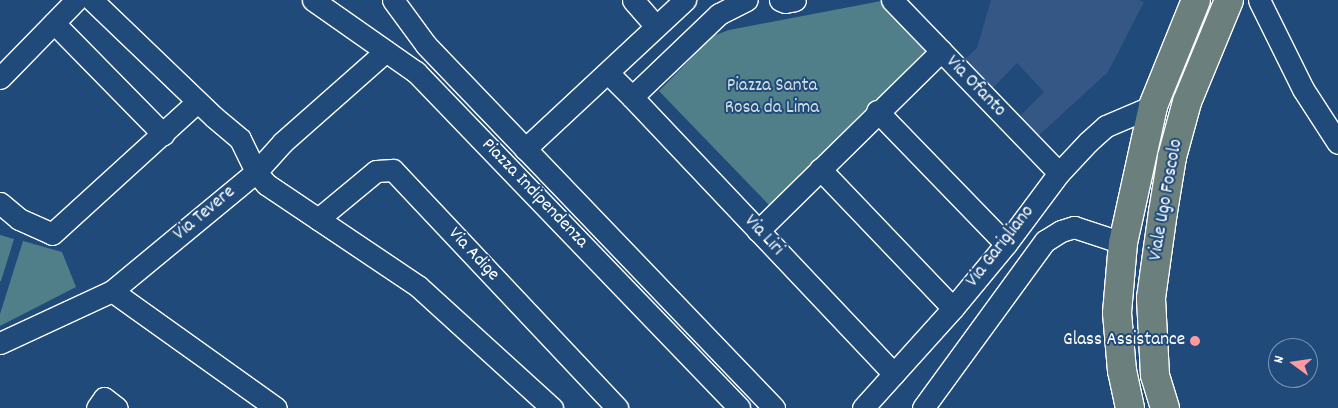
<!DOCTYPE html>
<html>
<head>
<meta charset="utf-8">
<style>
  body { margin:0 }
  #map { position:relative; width:1338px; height:408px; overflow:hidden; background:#1f4a7a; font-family:Dekko,sans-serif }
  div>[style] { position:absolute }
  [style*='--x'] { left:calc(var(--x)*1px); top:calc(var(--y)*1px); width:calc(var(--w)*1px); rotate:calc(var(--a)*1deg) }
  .built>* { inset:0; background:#355786 }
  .green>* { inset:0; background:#507f89 }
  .roads { filter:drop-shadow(1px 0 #fff) drop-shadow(-1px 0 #fff) drop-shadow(0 1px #fff) drop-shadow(0 -1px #fff) }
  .minor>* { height:21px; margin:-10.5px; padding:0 10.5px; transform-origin:10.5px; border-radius:10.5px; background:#1f4a7a }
  .major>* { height:28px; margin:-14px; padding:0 14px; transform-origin:14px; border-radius:14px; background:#6b7f7c }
  .dots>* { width:14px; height:14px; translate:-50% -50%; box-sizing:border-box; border:2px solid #1f4a7a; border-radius:50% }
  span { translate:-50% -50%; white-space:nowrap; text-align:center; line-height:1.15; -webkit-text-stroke:4px #1f4a7a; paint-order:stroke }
  .park-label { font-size:19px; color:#d3dfe2 }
  .street-label { font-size:19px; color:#fff }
  .poi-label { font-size:19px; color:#fff }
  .right { translate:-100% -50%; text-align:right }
  .north { position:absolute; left:1268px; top:338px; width:50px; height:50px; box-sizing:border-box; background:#1f4a7a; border:1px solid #7992af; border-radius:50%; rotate:284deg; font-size:14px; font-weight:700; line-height:20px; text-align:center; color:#fff }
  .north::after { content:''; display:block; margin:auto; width:18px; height:22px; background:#ff9aa2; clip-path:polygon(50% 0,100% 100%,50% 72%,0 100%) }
</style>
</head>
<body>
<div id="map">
  <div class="built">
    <i style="clip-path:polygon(991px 0,1139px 0,1144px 2px,1108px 72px,1037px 137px,1018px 118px,1044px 92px,1017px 63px,991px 90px,963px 61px,977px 48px)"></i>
  </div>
  <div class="green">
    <i style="clip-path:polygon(881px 1px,929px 51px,769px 205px,659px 91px,713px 36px,729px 30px)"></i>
    <i style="clip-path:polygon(0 235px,14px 239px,1px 281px,0 281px)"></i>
    <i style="clip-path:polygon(23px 241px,62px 252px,76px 287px,0 326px,0 314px)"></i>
  </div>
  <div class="roads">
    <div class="minor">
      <i style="--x:92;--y:0;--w:169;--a:43.8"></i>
      <i style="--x:214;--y:117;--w:34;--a:40"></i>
      <i style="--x:240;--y:139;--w:37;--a:64"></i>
      <i style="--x:256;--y:172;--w:16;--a:50"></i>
      <i style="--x:266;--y:184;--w:184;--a:33.9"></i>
      <i style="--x:419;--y:287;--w:180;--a:42.3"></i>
      <i style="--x:313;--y:0;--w:126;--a:35"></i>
      <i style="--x:416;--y:72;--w:466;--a:46.1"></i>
      <i style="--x:393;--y:0;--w:56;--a:53.7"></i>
      <i style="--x:426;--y:45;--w:503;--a:46.21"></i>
      <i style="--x:633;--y:0;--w:35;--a:49"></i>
      <i style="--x:780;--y:0;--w:5;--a:22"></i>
      <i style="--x:785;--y:2;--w:10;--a:-11"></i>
      <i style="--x:892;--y:0;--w:240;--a:46"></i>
      <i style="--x:1259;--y:0;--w:99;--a:63.7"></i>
      <i style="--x:1303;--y:89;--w:64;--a:57.1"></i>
      <i style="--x:54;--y:23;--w:156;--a:45.5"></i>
      <i style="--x:608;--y:73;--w:34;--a:45"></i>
      <i style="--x:632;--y:97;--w:120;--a:-43.7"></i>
      <i style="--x:719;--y:14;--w:31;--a:-27"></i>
      <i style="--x:0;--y:78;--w:109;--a:-45.7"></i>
      <i style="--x:632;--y:97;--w:381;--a:46.6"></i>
      <i style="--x:877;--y:111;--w:185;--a:45.9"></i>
      <i style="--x:525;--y:149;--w:219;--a:-43"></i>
      <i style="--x:820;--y:169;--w:192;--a:46.3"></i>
      <i style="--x:0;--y:203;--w:25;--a:40"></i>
      <i style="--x:19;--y:219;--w:36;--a:24"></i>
      <i style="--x:52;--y:234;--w:196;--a:-42.3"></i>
      <i style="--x:318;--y:219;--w:75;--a:-39.6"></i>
      <i style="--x:376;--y:171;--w:17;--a:-3"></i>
      <i style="--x:393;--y:170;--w:327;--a:46.7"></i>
      <i style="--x:758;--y:231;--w:257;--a:-44.5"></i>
      <i style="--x:112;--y:291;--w:201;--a:35.5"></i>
      <i style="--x:0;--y:343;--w:123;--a:-24.9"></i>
      <i style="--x:112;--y:291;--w:187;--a:-39.6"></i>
      <i style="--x:256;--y:172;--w:40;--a:-48"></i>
      <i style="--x:283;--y:142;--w:137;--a:-41.5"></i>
      <i style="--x:97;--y:408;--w:12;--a:-55"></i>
      <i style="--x:104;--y:398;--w:16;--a:38"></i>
      <i style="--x:863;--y:408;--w:135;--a:-48"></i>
      <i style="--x:953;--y:308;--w:83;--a:-50.4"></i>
      <i style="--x:1006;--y:244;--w:89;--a:-53.3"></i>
      <i style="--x:1059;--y:173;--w:42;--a:-46.9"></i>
      <i style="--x:1088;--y:142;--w:24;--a:-42"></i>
      <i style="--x:1106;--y:126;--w:51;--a:-23.1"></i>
      <i style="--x:923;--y:408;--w:207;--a:-53.9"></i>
      <i style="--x:1045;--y:241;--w:19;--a:-32"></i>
      <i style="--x:1061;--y:231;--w:14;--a:-17"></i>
      <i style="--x:1074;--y:227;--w:52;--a:18.1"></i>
    </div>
    <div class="major">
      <i style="--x:1130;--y:408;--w:38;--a:-102"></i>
      <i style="--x:1122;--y:371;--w:58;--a:-94.9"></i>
      <i style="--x:1117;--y:313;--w:70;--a:-85.1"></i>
      <i style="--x:1123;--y:243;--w:140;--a:-77.6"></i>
      <i style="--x:1153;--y:106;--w:114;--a:-67.9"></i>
      <i style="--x:1165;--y:408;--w:34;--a:-107"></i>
      <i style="--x:1155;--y:375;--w:77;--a:-93"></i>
      <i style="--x:1151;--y:298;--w:87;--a:-82.1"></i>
      <i style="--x:1163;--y:212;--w:56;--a:-80.7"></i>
      <i style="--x:1172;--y:157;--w:57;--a:-74.7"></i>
      <i style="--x:1187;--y:102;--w:110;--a:-67.6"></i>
    </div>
  </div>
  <div class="dots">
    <i style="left:1195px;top:341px;background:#ff9aa2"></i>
  </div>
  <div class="park-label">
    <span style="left:772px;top:98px">Piazza Santa<br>Rosa da Lima</span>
  </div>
  <div class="street-label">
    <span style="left:975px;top:87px;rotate:46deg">Via Ofanto</span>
    <span style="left:534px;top:194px;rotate:46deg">Piazza Indipendenza</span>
    <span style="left:1167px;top:200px;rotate:-80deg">Viale Ugo Foscolo</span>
    <span style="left:205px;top:214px;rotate:-40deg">Via Tevere</span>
    <span style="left:763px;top:236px;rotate:47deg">Via Liri</span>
    <span style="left:1001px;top:247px;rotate:-52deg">Via Garigliano</span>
    <span style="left:473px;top:255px;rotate:47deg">Via Adige</span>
  </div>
  <div class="poi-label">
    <span class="right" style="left:1185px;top:341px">Glass Assistance</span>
  </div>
  <div class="north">N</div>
</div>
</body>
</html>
